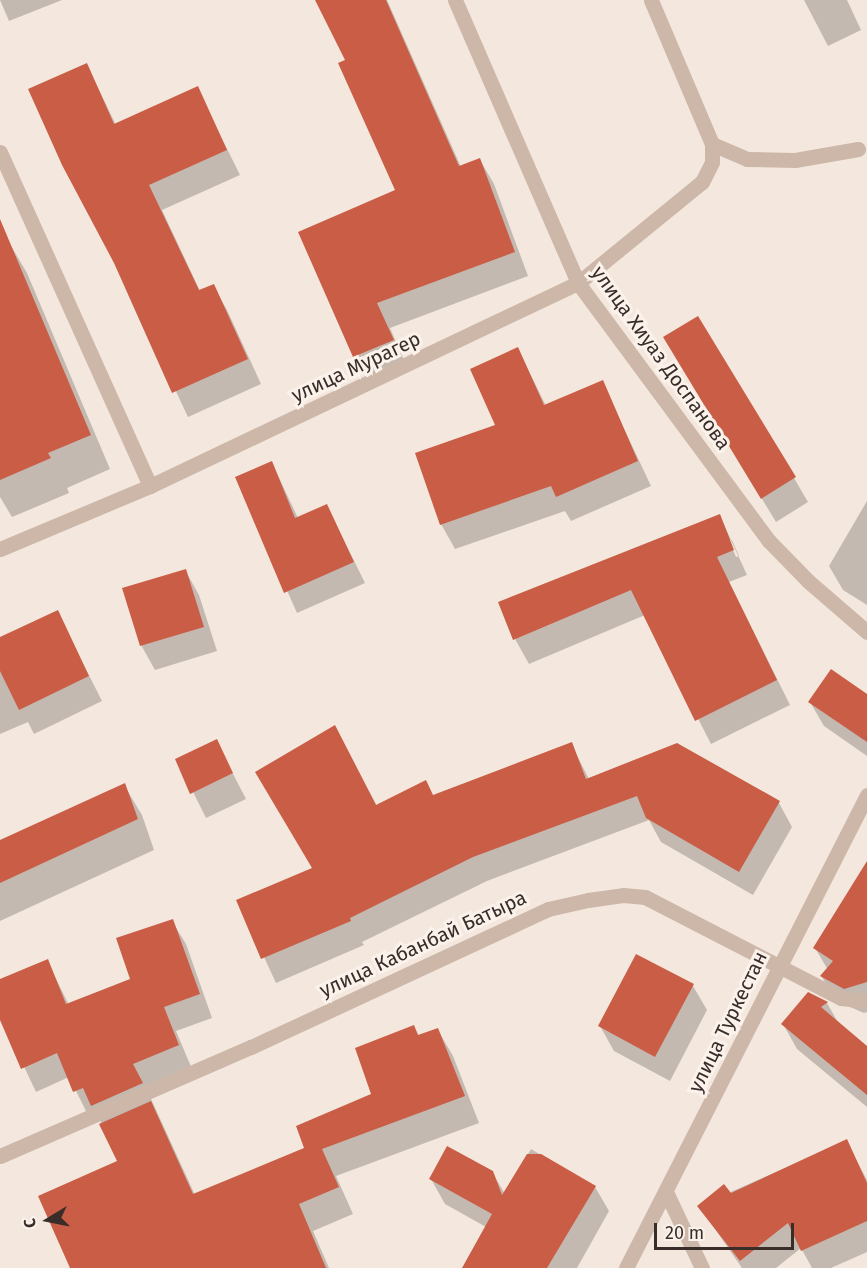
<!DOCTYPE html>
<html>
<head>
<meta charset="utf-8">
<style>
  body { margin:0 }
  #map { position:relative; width:867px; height:1268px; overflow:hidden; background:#f4e8de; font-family:"Fira Sans",sans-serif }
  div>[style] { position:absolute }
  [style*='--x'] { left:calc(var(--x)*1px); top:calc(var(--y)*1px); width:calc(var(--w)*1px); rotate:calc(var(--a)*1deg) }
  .shadow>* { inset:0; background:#0003 }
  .building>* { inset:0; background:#ca5d45 }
  .street>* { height:15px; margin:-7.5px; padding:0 7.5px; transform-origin:7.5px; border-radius:7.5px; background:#cdb7a9 }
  span { translate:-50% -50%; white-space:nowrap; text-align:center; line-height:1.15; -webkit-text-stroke:6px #fbf2eb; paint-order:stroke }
  .street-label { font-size:20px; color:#392d29 }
  .north { position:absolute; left:18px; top:1190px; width:60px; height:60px; -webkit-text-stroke:4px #fbf2eb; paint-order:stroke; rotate:260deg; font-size:16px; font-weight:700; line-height:24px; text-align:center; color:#392d29 }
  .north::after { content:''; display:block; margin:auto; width:21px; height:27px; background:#392d29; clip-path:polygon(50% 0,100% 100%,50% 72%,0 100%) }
  .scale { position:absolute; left:654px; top:1223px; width:140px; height:27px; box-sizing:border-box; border:3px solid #392d29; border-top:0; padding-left:8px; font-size:18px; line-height:21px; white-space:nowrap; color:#392d29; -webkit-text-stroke:4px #fbf2eb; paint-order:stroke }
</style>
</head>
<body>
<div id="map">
  <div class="shadow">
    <i style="clip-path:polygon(0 0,62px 0,9px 21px)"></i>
    <i style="clip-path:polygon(317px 0,387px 0,461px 167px,480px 160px,494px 184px,528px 276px,390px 328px,406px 365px,369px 381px,300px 233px,397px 190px,347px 61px)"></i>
    <i style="clip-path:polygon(804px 0,847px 0,861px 30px,828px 46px)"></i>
    <i style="clip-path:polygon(87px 65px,116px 125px,197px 88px,240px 175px,162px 210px,200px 291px,213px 285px,227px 310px,261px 384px,188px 417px,115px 262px)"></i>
    <i style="clip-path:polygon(7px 239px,27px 273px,110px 469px,67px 488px,69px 493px,12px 517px,0 497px,0 242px)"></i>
    <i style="clip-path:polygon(518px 349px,546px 406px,602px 382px,651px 486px,571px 521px,565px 511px,455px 549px,441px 524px,497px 426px)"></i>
    <i style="clip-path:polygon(679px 362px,794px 478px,808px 502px,776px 522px)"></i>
    <i style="clip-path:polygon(272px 463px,298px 518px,327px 506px,365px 583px,297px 613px,237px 478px)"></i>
    <i style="clip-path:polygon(867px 501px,867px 605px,843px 590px,829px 566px)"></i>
    <i style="clip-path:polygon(evenodd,720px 516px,747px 575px,729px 582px,790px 705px,711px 744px,645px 615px,529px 664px,515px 639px,720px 516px,729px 540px,732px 540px,739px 556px,736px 557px,729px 540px)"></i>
    <i style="clip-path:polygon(185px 570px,199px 595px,217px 651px,155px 670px,141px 645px)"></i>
    <i style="clip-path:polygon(57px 612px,102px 701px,34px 734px,28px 722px,0 734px,0 639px)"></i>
    <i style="clip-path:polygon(867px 696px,867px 756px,824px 726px,810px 702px)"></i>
    <i style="clip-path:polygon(335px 727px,377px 806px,433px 797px,571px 744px,589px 779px,779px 803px,792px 827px,753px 895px,661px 842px,649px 820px,487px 881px,362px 942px,364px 945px,276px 983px,238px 901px,313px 868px)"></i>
    <i style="clip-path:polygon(216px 741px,246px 799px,206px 818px,177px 760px)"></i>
    <i style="clip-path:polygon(124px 785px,142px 815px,154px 850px,0 921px,0 841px)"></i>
    <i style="clip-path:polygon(867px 898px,867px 1012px,864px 1013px,836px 1001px,822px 977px,828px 970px,815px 948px)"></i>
    <i style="clip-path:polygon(172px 921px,186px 944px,212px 1018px,176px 1031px,192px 1069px,146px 1088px,195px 1195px,306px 1149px,373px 1095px,414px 1027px,419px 1036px,438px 1030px,453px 1056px,479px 1123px,336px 1176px,353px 1214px,313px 1231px,329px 1268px,72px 1268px,119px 1162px,96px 1111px,88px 1115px,69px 1077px,36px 1092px,0 1016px,0 981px,47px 961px,69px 1005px,132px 980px)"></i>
    <i style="clip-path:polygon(693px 986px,707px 1010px,670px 1081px,614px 1051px,600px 1026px)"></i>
    <i style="clip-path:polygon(808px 994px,827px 1003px,839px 1024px,867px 1048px,867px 1107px,797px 1049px,783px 1024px)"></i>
    <i style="clip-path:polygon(846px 1141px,867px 1180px,867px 1252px,831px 1268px,812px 1268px,801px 1248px,776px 1268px,742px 1268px,699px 1206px)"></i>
    <i style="clip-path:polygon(531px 1149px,595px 1187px,609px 1211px,577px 1268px,464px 1268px,486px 1227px,445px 1204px,431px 1179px,492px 1172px,505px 1194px)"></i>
  </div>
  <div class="building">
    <i style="clip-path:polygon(315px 0,386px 0,459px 166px,480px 158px,515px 252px,377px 303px,394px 340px,353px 357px,298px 232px,395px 190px,338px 63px,345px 60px)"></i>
    <i style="clip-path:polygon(87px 63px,114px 124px,198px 86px,227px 150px,149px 185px,199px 290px,214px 284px,248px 359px,172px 393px,114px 263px,62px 165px,28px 89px)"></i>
    <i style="clip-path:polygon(0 219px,91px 435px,48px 453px,51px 458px,0 480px)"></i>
    <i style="clip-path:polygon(698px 316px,796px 477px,761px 499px,663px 337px)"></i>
    <i style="clip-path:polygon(518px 347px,544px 405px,603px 380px,638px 461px,556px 497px,551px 486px,440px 525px,415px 453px,495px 425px,470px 369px)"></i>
    <i style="clip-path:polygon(272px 461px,295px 518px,327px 504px,354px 562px,284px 593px,235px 477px)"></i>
    <i style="clip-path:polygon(720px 514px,734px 550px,717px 557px,777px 680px,695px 721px,631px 590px,513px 640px,498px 602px)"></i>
    <i style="clip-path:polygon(186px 569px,204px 627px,140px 646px,122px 588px)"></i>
    <i style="clip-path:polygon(58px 610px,89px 676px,19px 710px,0 671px,0 637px)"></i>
    <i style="clip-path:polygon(831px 669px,867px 694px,867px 742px,808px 702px)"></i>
    <i style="clip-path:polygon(335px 725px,376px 805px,426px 780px,433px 795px,572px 742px,586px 779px,677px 743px,780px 801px,739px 872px,646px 818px,637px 796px,473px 857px,350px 918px,351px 921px,261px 959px,236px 900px,312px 868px,255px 772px)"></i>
    <i style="clip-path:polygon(217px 739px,233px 773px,190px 794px,175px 759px)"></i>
    <i style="clip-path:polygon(125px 783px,138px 819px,0 883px,0 840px)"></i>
    <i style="clip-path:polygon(867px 861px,867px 982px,844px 989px,820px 976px,833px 961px,813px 948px)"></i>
    <i style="clip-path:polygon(173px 919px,200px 994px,164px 1007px,179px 1045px,133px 1064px,143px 1083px,91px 1106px,83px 1088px,73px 1092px,57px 1053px,21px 1069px,0 1020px,0 979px,48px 959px,66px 1004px,130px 979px,116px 938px)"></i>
    <i style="clip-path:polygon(636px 954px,694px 984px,655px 1057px,598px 1026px)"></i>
    <i style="clip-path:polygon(808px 992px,828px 1002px,821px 1007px,867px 1046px,867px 1095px,781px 1024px)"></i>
    <i style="clip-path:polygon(414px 1025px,418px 1035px,438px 1028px,465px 1096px,322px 1149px,339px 1187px,299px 1204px,326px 1268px,70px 1268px,38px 1196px,117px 1161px,99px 1124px,151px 1101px,193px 1194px,304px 1148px,296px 1126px,371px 1094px,355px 1048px)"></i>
    <i style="clip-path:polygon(847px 1139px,867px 1183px,867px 1221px,801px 1251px,788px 1223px,740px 1261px,697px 1206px,724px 1184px,731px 1193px)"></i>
    <i style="clip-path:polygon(447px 1146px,493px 1171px,502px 1195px,527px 1154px,541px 1154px,596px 1186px,547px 1268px,462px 1268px,492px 1214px,429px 1179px)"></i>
  </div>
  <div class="street">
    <i style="--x:455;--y:0;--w:309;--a:66.5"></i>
    <i style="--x:578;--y:283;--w:321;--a:53.5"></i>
    <i style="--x:769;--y:541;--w:56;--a:45.7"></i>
    <i style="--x:808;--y:581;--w:78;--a:40.8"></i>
    <i style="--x:712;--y:144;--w:38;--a:23"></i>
    <i style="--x:747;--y:159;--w:48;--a:1.2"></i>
    <i style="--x:795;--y:160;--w:64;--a:-9.9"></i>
    <i style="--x:0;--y:152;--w:366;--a:65.8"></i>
    <i style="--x:0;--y:549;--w:163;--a:-22.8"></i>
    <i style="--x:150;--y:486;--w:474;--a:-25.4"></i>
    <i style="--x:578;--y:283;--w:160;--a:-39.2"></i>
    <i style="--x:702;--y:182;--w:22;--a:-63"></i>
    <i style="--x:712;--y:162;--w:18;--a:-90"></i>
    <i style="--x:712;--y:144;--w:156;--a:-113"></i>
    <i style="--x:0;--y:1156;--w:274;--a:-23.5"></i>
    <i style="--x:251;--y:1047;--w:327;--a:-24.9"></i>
    <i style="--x:548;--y:909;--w:41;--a:-12.7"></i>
    <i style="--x:588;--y:900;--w:35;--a:-8"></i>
    <i style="--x:623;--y:895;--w:22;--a:5"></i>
    <i style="--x:645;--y:897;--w:220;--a:27.3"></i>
    <i style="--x:841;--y:998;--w:26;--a:7"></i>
    <i style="--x:667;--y:1194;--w:82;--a:64.7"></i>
    <i style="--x:626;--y:1268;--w:531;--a:-63"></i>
  </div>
  <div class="street-label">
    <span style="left:661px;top:358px;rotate:54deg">улица Хиуаз Доспанова</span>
    <span style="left:356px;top:367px;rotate:-25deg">улица Мурагер</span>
    <span style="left:423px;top:944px;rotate:-25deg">улица Кабанбай Батыра</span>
    <span style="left:728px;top:1022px;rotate:-64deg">улица Туркестан</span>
  </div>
  <div class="north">С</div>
  <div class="scale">20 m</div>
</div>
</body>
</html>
